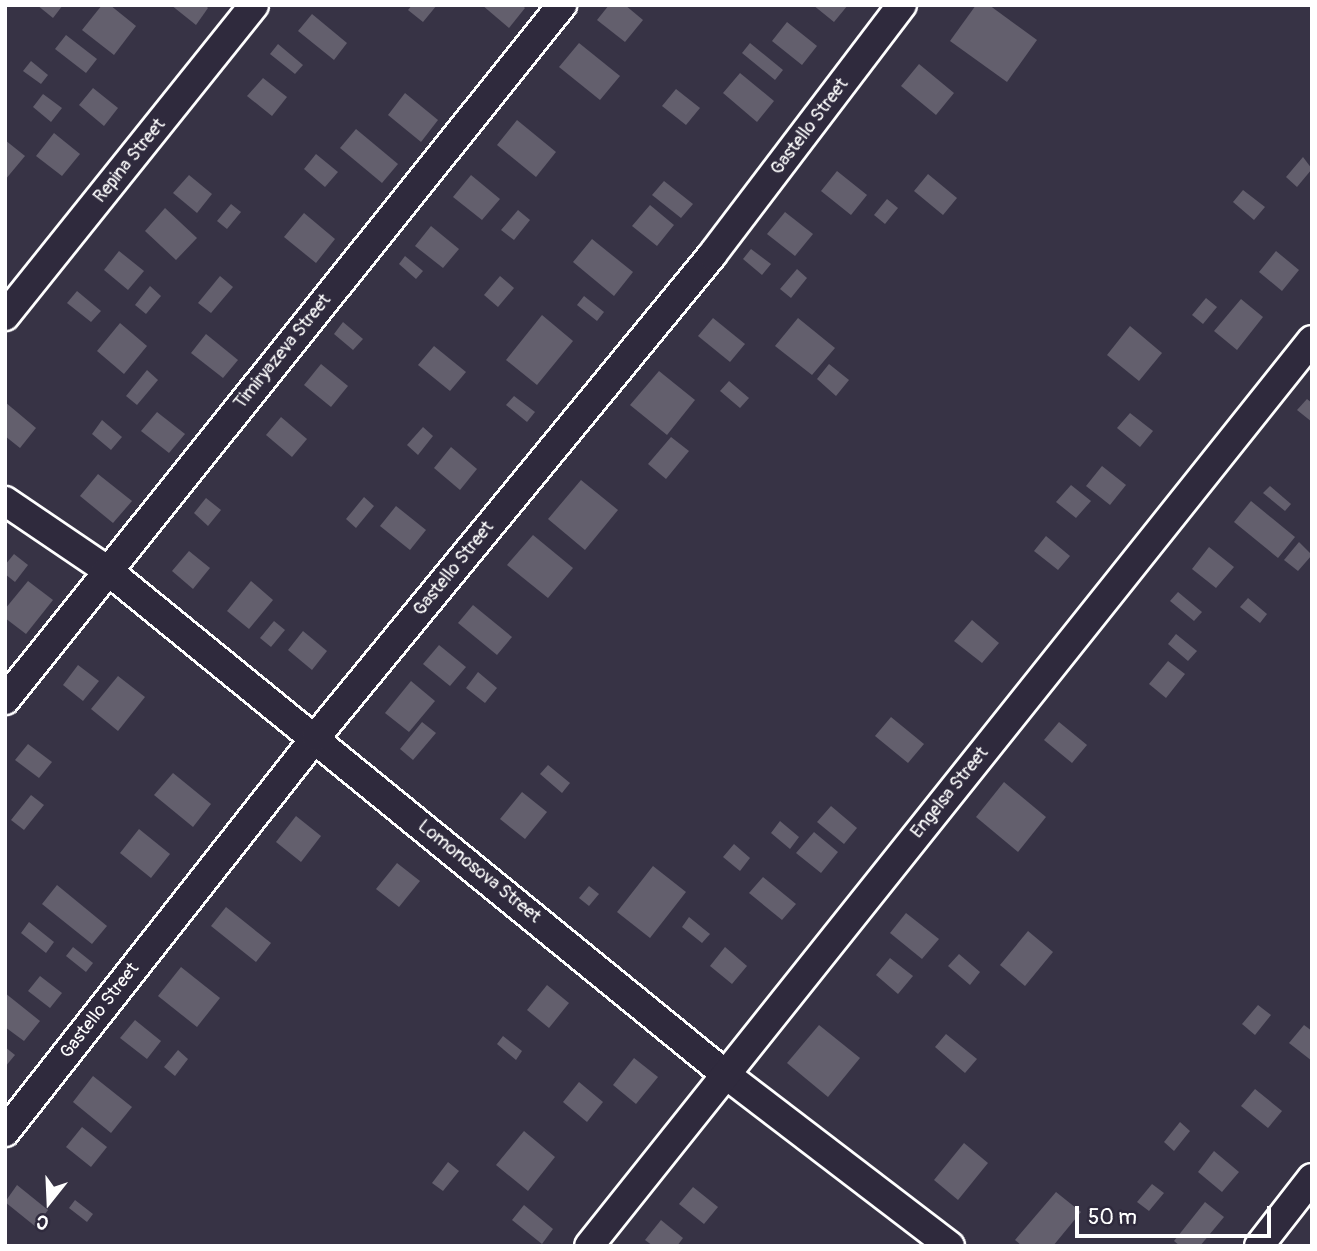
<!DOCTYPE html>
<html>
<head>
<meta charset="utf-8">
<style>
  body { margin:0 }
  #map { position:relative; width:1317px; height:1251px; overflow:hidden; background:#373345; font-family:Pangolin,sans-serif }
  div>[style] { position:absolute }
  [style*='--x'] { left:calc(var(--x)*1px); top:calc(var(--y)*1px); width:calc(var(--w)*1px); rotate:calc(var(--a)*1deg) }
  .building>* { inset:0; background:#635f6d }
  .roads { filter:drop-shadow(2px 0 #fff) drop-shadow(-2px 0 #fff) drop-shadow(0 2px #fff) drop-shadow(0 -2px #fff) }
  .minor>* { height:28px; margin:-14px; padding:0 14px; transform-origin:14px; border-radius:14px; background:#2f2a3d }
  span { translate:-50% -50%; white-space:nowrap; text-align:center; line-height:1.15; -webkit-text-stroke:5px #2f2a3d; paint-order:stroke }
  .street-label { font-size:18px; color:#fff }
  .frame { position:absolute; inset:0; border:7px solid #fff; pointer-events:none }
  .north { position:absolute; left:14px; top:1167px; width:70px; height:70px; -webkit-text-stroke:5px #2f2a3d; paint-order:stroke; rotate:198deg; font-size:19px; font-weight:700; line-height:28px; text-align:center; color:#fff }
  .north::after { content:''; display:block; margin:auto; width:24px; height:32px; background:#fff; clip-path:polygon(50% 0,100% 100%,50% 72%,0 100%) }
  .scale { position:absolute; left:1075px; top:1206px; width:196px; height:32px; box-sizing:border-box; border:4px solid #fff; border-top:0; padding-left:9px; font-size:21px; line-height:24px; white-space:nowrap; color:#fff; -webkit-text-stroke:5px #2f2a3d; paint-order:stroke }
</style>
</head>
<body>
<div id="map">
  <div class="building">
    <i style="clip-path:polygon(37px 5px,63px 5px,53px 18px)"></i>
    <i style="clip-path:polygon(102px 5px,110px 5px,136px 26px,114px 55px,82px 30px)"></i>
    <i style="clip-path:polygon(171px 5px,205px 5px,208px 8px,196px 25px)"></i>
    <i style="clip-path:polygon(412px 5px,437px 5px,423px 22px,408px 10px)"></i>
    <i style="clip-path:polygon(482px 5px,522px 5px,525px 8px,509px 28px)"></i>
    <i style="clip-path:polygon(609px 5px,625px 5px,643px 20px,625px 42px,597px 20px)"></i>
    <i style="clip-path:polygon(813px 5px,848px 5px,834px 22px)"></i>
    <i style="clip-path:polygon(976px 5px,989px 5px,1037px 40px,1007px 82px,950px 41px)"></i>
    <i style="clip-path:polygon(312px 14px,347px 43px,334px 60px,298px 31px)"></i>
    <i style="clip-path:polygon(787px 22px,817px 46px,802px 65px,772px 41px)"></i>
    <i style="clip-path:polygon(66px 35px,97px 59px,86px 73px,55px 49px)"></i>
    <i style="clip-path:polygon(579px 43px,620px 76px,600px 100px,559px 67px)"></i>
    <i style="clip-path:polygon(750px 43px,783px 70px,775px 80px,742px 53px)"></i>
    <i style="clip-path:polygon(278px 44px,303px 65px,295px 74px,270px 54px)"></i>
    <i style="clip-path:polygon(31px 61px,48px 75px,41px 84px,23px 71px)"></i>
    <i style="clip-path:polygon(919px 64px,954px 93px,936px 115px,901px 86px)"></i>
    <i style="clip-path:polygon(740px 73px,774px 101px,757px 122px,723px 93px)"></i>
    <i style="clip-path:polygon(263px 78px,287px 97px,272px 116px,247px 96px)"></i>
    <i style="clip-path:polygon(93px 88px,118px 108px,104px 126px,79px 105px)"></i>
    <i style="clip-path:polygon(676px 89px,700px 108px,686px 125px,662px 106px)"></i>
    <i style="clip-path:polygon(405px 93px,438px 120px,421px 142px,388px 115px)"></i>
    <i style="clip-path:polygon(43px 94px,62px 108px,51px 122px,33px 107px)"></i>
    <i style="clip-path:polygon(517px 120px,556px 152px,536px 177px,497px 145px)"></i>
    <i style="clip-path:polygon(356px 129px,398px 164px,382px 183px,340px 148px)"></i>
    <i style="clip-path:polygon(54px 133px,80px 154px,62px 176px,36px 156px)"></i>
    <i style="clip-path:polygon(5px 140px,25px 156px,5px 180px)"></i>
    <i style="clip-path:polygon(316px 154px,338px 172px,325px 187px,304px 169px)"></i>
    <i style="clip-path:polygon(1303px 157px,1312px 169px,1297px 187px,1286px 177px)"></i>
    <i style="clip-path:polygon(837px 171px,867px 195px,851px 215px,821px 191px)"></i>
    <i style="clip-path:polygon(928px 174px,957px 198px,943px 215px,914px 191px)"></i>
    <i style="clip-path:polygon(189px 175px,212px 194px,197px 213px,173px 193px)"></i>
    <i style="clip-path:polygon(471px 175px,500px 199px,482px 220px,453px 197px)"></i>
    <i style="clip-path:polygon(664px 181px,693px 204px,681px 218px,652px 195px)"></i>
    <i style="clip-path:polygon(1243px 190px,1265px 207px,1254px 220px,1233px 202px)"></i>
    <i style="clip-path:polygon(887px 199px,898px 208px,885px 224px,874px 215px)"></i>
    <i style="clip-path:polygon(231px 204px,241px 212px,227px 229px,217px 221px)"></i>
    <i style="clip-path:polygon(650px 205px,674px 225px,657px 246px,632px 226px)"></i>
    <i style="clip-path:polygon(165px 208px,197px 238px,176px 260px,145px 231px)"></i>
    <i style="clip-path:polygon(518px 210px,530px 220px,514px 240px,501px 230px)"></i>
    <i style="clip-path:polygon(785px 212px,813px 234px,795px 256px,767px 234px)"></i>
    <i style="clip-path:polygon(304px 213px,335px 239px,316px 263px,284px 237px)"></i>
    <i style="clip-path:polygon(431px 226px,459px 249px,443px 268px,415px 246px)"></i>
    <i style="clip-path:polygon(592px 239px,633px 272px,614px 296px,573px 262px)"></i>
    <i style="clip-path:polygon(751px 249px,771px 264px,762px 275px,743px 259px)"></i>
    <i style="clip-path:polygon(119px 251px,144px 271px,128px 290px,104px 270px)"></i>
    <i style="clip-path:polygon(1276px 251px,1299px 270px,1282px 291px,1259px 272px)"></i>
    <i style="clip-path:polygon(405px 256px,423px 271px,416px 279px,399px 264px)"></i>
    <i style="clip-path:polygon(797px 269px,807px 278px,791px 298px,780px 289px)"></i>
    <i style="clip-path:polygon(220px 276px,233px 287px,211px 313px,198px 303px)"></i>
    <i style="clip-path:polygon(500px 276px,514px 288px,498px 307px,484px 295px)"></i>
    <i style="clip-path:polygon(150px 286px,161px 296px,146px 314px,135px 305px)"></i>
    <i style="clip-path:polygon(77px 291px,101px 311px,91px 322px,67px 303px)"></i>
    <i style="clip-path:polygon(584px 296px,604px 312px,597px 321px,577px 305px)"></i>
    <i style="clip-path:polygon(1206px 298px,1217px 307px,1203px 324px,1192px 315px)"></i>
    <i style="clip-path:polygon(1241px 299px,1263px 317px,1237px 350px,1214px 331px)"></i>
    <i style="clip-path:polygon(542px 315px,573px 341px,537px 385px,506px 360px)"></i>
    <i style="clip-path:polygon(713px 318px,745px 344px,730px 362px,698px 336px)"></i>
    <i style="clip-path:polygon(798px 318px,835px 348px,812px 375px,775px 346px)"></i>
    <i style="clip-path:polygon(343px 322px,363px 339px,353px 350px,334px 334px)"></i>
    <i style="clip-path:polygon(120px 323px,147px 346px,124px 374px,97px 351px)"></i>
    <i style="clip-path:polygon(1130px 326px,1162px 353px,1139px 381px,1107px 355px)"></i>
    <i style="clip-path:polygon(206px 334px,238px 360px,223px 378px,191px 353px)"></i>
    <i style="clip-path:polygon(434px 346px,466px 372px,450px 391px,418px 365px)"></i>
    <i style="clip-path:polygon(321px 364px,348px 386px,331px 407px,304px 385px)"></i>
    <i style="clip-path:polygon(829px 364px,849px 380px,836px 396px,817px 379px)"></i>
    <i style="clip-path:polygon(147px 370px,158px 380px,137px 405px,126px 396px)"></i>
    <i style="clip-path:polygon(659px 371px,695px 400px,667px 435px,630px 405px)"></i>
    <i style="clip-path:polygon(729px 381px,749px 398px,740px 408px,720px 391px)"></i>
    <i style="clip-path:polygon(514px 396px,535px 412px,527px 422px,506px 405px)"></i>
    <i style="clip-path:polygon(1307px 399px,1312px 403px,1312px 422px,1297px 410px)"></i>
    <i style="clip-path:polygon(5px 402px,36px 428px,20px 448px,5px 436px)"></i>
    <i style="clip-path:polygon(157px 412px,185px 434px,169px 453px,141px 431px)"></i>
    <i style="clip-path:polygon(1130px 413px,1153px 431px,1140px 447px,1117px 428px)"></i>
    <i style="clip-path:polygon(281px 417px,307px 439px,292px 457px,266px 435px)"></i>
    <i style="clip-path:polygon(102px 420px,122px 437px,111px 450px,92px 434px)"></i>
    <i style="clip-path:polygon(423px 427px,433px 436px,418px 455px,407px 445px)"></i>
    <i style="clip-path:polygon(671px 437px,689px 451px,666px 479px,648px 464px)"></i>
    <i style="clip-path:polygon(451px 447px,477px 469px,460px 490px,434px 468px)"></i>
    <i style="clip-path:polygon(1102px 466px,1126px 485px,1110px 505px,1086px 486px)"></i>
    <i style="clip-path:polygon(98px 474px,132px 501px,113px 523px,80px 496px)"></i>
    <i style="clip-path:polygon(581px 480px,618px 510px,585px 550px,548px 519px)"></i>
    <i style="clip-path:polygon(1071px 485px,1091px 501px,1076px 518px,1056px 502px)"></i>
    <i style="clip-path:polygon(1270px 486px,1291px 504px,1285px 511px,1263px 493px)"></i>
    <i style="clip-path:polygon(364px 497px,374px 506px,356px 528px,346px 519px)"></i>
    <i style="clip-path:polygon(206px 498px,221px 510px,208px 526px,194px 513px)"></i>
    <i style="clip-path:polygon(1251px 501px,1295px 537px,1278px 558px,1234px 522px)"></i>
    <i style="clip-path:polygon(396px 506px,426px 530px,410px 550px,380px 526px)"></i>
    <i style="clip-path:polygon(533px 535px,573px 568px,548px 598px,507px 565px)"></i>
    <i style="clip-path:polygon(1046px 536px,1070px 556px,1058px 570px,1034px 551px)"></i>
    <i style="clip-path:polygon(1299px 542px,1312px 555px,1298px 571px,1284px 560px)"></i>
    <i style="clip-path:polygon(1209px 547px,1234px 567px,1216px 588px,1192px 569px)"></i>
    <i style="clip-path:polygon(189px 551px,210px 568px,193px 589px,172px 571px)"></i>
    <i style="clip-path:polygon(14px 554px,28px 565px,15px 582px,5px 574px,5px 565px)"></i>
    <i style="clip-path:polygon(28px 581px,53px 600px,26px 634px,5px 618px,5px 609px)"></i>
    <i style="clip-path:polygon(251px 581px,273px 600px,249px 629px,227px 611px)"></i>
    <i style="clip-path:polygon(1178px 592px,1202px 612px,1194px 621px,1170px 601px)"></i>
    <i style="clip-path:polygon(1248px 598px,1267px 614px,1260px 623px,1240px 607px)"></i>
    <i style="clip-path:polygon(473px 605px,512px 637px,497px 655px,458px 623px)"></i>
    <i style="clip-path:polygon(972px 620px,999px 643px,982px 663px,954px 641px)"></i>
    <i style="clip-path:polygon(274px 621px,285px 630px,271px 647px,260px 638px)"></i>
    <i style="clip-path:polygon(303px 631px,327px 651px,312px 670px,288px 650px)"></i>
    <i style="clip-path:polygon(1176px 634px,1197px 651px,1188px 661px,1168px 644px)"></i>
    <i style="clip-path:polygon(439px 645px,466px 667px,450px 686px,423px 664px)"></i>
    <i style="clip-path:polygon(1168px 661px,1185px 674px,1166px 698px,1149px 684px)"></i>
    <i style="clip-path:polygon(78px 665px,99px 681px,83px 701px,63px 685px)"></i>
    <i style="clip-path:polygon(478px 672px,497px 688px,485px 703px,466px 688px)"></i>
    <i style="clip-path:polygon(118px 676px,145px 697px,118px 731px,91px 709px)"></i>
    <i style="clip-path:polygon(411px 681px,435px 701px,409px 732px,385px 713px)"></i>
    <i style="clip-path:polygon(891px 717px,924px 744px,908px 763px,875px 736px)"></i>
    <i style="clip-path:polygon(422px 722px,436px 733px,413px 760px,400px 749px)"></i>
    <i style="clip-path:polygon(1059px 722px,1087px 745px,1072px 763px,1044px 740px)"></i>
    <i style="clip-path:polygon(28px 744px,52px 762px,39px 778px,15px 760px)"></i>
    <i style="clip-path:polygon(548px 765px,570px 783px,562px 793px,540px 774px)"></i>
    <i style="clip-path:polygon(173px 773px,211px 804px,193px 827px,154px 795px)"></i>
    <i style="clip-path:polygon(1004px 782px,1046px 817px,1018px 852px,976px 817px)"></i>
    <i style="clip-path:polygon(522px 792px,547px 812px,525px 839px,500px 819px)"></i>
    <i style="clip-path:polygon(31px 795px,44px 805px,24px 830px,11px 820px)"></i>
    <i style="clip-path:polygon(831px 806px,857px 828px,844px 844px,817px 822px)"></i>
    <i style="clip-path:polygon(296px 816px,321px 836px,301px 862px,276px 842px)"></i>
    <i style="clip-path:polygon(780px 821px,799px 837px,790px 849px,771px 833px)"></i>
    <i style="clip-path:polygon(139px 829px,170px 854px,151px 878px,120px 853px)"></i>
    <i style="clip-path:polygon(814px 832px,838px 852px,821px 873px,796px 853px)"></i>
    <i style="clip-path:polygon(734px 844px,750px 858px,740px 871px,723px 857px)"></i>
    <i style="clip-path:polygon(397px 863px,420px 881px,399px 907px,376px 889px)"></i>
    <i style="clip-path:polygon(653px 866px,686px 892px,650px 938px,617px 912px)"></i>
    <i style="clip-path:polygon(763px 877px,796px 904px,782px 920px,749px 893px)"></i>
    <i style="clip-path:polygon(57px 885px,107px 926px,92px 944px,42px 904px)"></i>
    <i style="clip-path:polygon(589px 886px,599px 894px,589px 906px,579px 898px)"></i>
    <i style="clip-path:polygon(226px 907px,271px 943px,256px 962px,211px 926px)"></i>
    <i style="clip-path:polygon(906px 913px,939px 939px,922px 959px,890px 933px)"></i>
    <i style="clip-path:polygon(689px 917px,710px 934px,702px 943px,682px 927px)"></i>
    <i style="clip-path:polygon(29px 922px,54px 942px,46px 953px,21px 933px)"></i>
    <i style="clip-path:polygon(1028px 931px,1053px 952px,1025px 986px,1000px 965px)"></i>
    <i style="clip-path:polygon(73px 947px,93px 963px,86px 972px,66px 956px)"></i>
    <i style="clip-path:polygon(725px 947px,747px 966px,732px 984px,710px 966px)"></i>
    <i style="clip-path:polygon(959px 954px,980px 972px,970px 985px,948px 966px)"></i>
    <i style="clip-path:polygon(890px 958px,913px 976px,898px 994px,876px 975px)"></i>
    <i style="clip-path:polygon(181px 967px,220px 998px,197px 1027px,158px 996px)"></i>
    <i style="clip-path:polygon(40px 976px,62px 993px,50px 1008px,28px 991px)"></i>
    <i style="clip-path:polygon(547px 985px,569px 1003px,549px 1028px,527px 1010px)"></i>
    <i style="clip-path:polygon(5px 993px,40px 1021px,24px 1041px,5px 1027px)"></i>
    <i style="clip-path:polygon(1258px 1005px,1271px 1015px,1255px 1035px,1242px 1024px)"></i>
    <i style="clip-path:polygon(135px 1020px,161px 1041px,147px 1059px,120px 1038px)"></i>
    <i style="clip-path:polygon(819px 1025px,860px 1058px,828px 1097px,787px 1063px)"></i>
    <i style="clip-path:polygon(1304px 1025px,1312px 1031px,1312px 1061px,1289px 1043px)"></i>
    <i style="clip-path:polygon(946px 1034px,977px 1059px,965px 1073px,935px 1047px)"></i>
    <i style="clip-path:polygon(503px 1036px,522px 1051px,516px 1060px,497px 1044px)"></i>
    <i style="clip-path:polygon(5px 1047px,15px 1055px,5px 1067px)"></i>
    <i style="clip-path:polygon(178px 1050px,188px 1059px,175px 1076px,164px 1067px)"></i>
    <i style="clip-path:polygon(634px 1058px,658px 1077px,636px 1104px,613px 1085px)"></i>
    <i style="clip-path:polygon(93px 1076px,132px 1107px,111px 1133px,73px 1102px)"></i>
    <i style="clip-path:polygon(579px 1082px,603px 1102px,587px 1122px,563px 1102px)"></i>
    <i style="clip-path:polygon(1255px 1089px,1282px 1111px,1268px 1128px,1241px 1106px)"></i>
    <i style="clip-path:polygon(1180px 1122px,1190px 1131px,1174px 1151px,1164px 1142px)"></i>
    <i style="clip-path:polygon(82px 1127px,107px 1147px,91px 1167px,66px 1147px)"></i>
    <i style="clip-path:polygon(524px 1131px,555px 1157px,528px 1191px,496px 1165px)"></i>
    <i style="clip-path:polygon(964px 1143px,988px 1163px,958px 1200px,934px 1180px)"></i>
    <i style="clip-path:polygon(1214px 1151px,1239px 1172px,1222px 1192px,1198px 1172px)"></i>
    <i style="clip-path:polygon(448px 1162px,459px 1171px,443px 1191px,432px 1183px)"></i>
    <i style="clip-path:polygon(1152px 1184px,1164px 1193px,1149px 1211px,1137px 1202px)"></i>
    <i style="clip-path:polygon(17px 1185px,48px 1210px,36px 1227px,5px 1202px)"></i>
    <i style="clip-path:polygon(693px 1187px,718px 1207px,704px 1224px,679px 1204px)"></i>
    <i style="clip-path:polygon(1056px 1192px,1081px 1212px,1053px 1246px,1022px 1246px,1015px 1240px)"></i>
    <i style="clip-path:polygon(75px 1200px,93px 1214px,87px 1222px,69px 1208px)"></i>
    <i style="clip-path:polygon(1205px 1202px,1224px 1217px,1200px 1246px,1180px 1246px,1174px 1241px)"></i>
    <i style="clip-path:polygon(524px 1205px,553px 1229px,542px 1244px,512px 1220px)"></i>
    <i style="clip-path:polygon(661px 1220px,683px 1238px,677px 1246px,653px 1246px,645px 1240px)"></i>
  </div>
  <div class="roads">
    <div class="minor">
      <i style="--x:5;--y:316;--w:398;--a:-51.3"></i>
      <i style="--x:5;--y:501;--w:123;--a:34.1"></i>
      <i style="--x:107;--y:570;--w:797;--a:39.2"></i>
      <i style="--x:725;--y:1074;--w:283;--a:37.4"></i>
      <i style="--x:5;--y:700;--w:891;--a:-51.29"></i>
      <i style="--x:5;--y:1132;--w:503;--a:-51.79"></i>
      <i style="--x:316;--y:737;--w:624;--a:-50.59"></i>
      <i style="--x:712;--y:255;--w:314;--a:-52.8"></i>
      <i style="--x:589;--y:1246;--w:1159;--a:-51.41"></i>
      <i style="--x:1259;--y:1246;--w:86;--a:-52.1"></i>
    </div>
  </div>
  <div class="street-label">
    <span style="left:810px;top:127px;rotate:-53deg">Gastello Street</span>
    <span style="left:130px;top:161px;rotate:-51deg">Repina Street</span>
    <span style="left:283px;top:352px;rotate:-51deg">Timiryazeva Street</span>
    <span style="left:454px;top:569px;rotate:-51deg">Gastello Street</span>
    <span style="left:950px;top:793px;rotate:-51deg">Engelsa Street</span>
    <span style="left:479px;top:872px;rotate:39deg">Lomonosova Street</span>
    <span style="left:100px;top:1011px;rotate:-52deg">Gastello Street</span>
  </div>
  <div class="frame"></div>
  <div class="north">С</div>
  <div class="scale">50 m</div>
</div>
</body>
</html>
